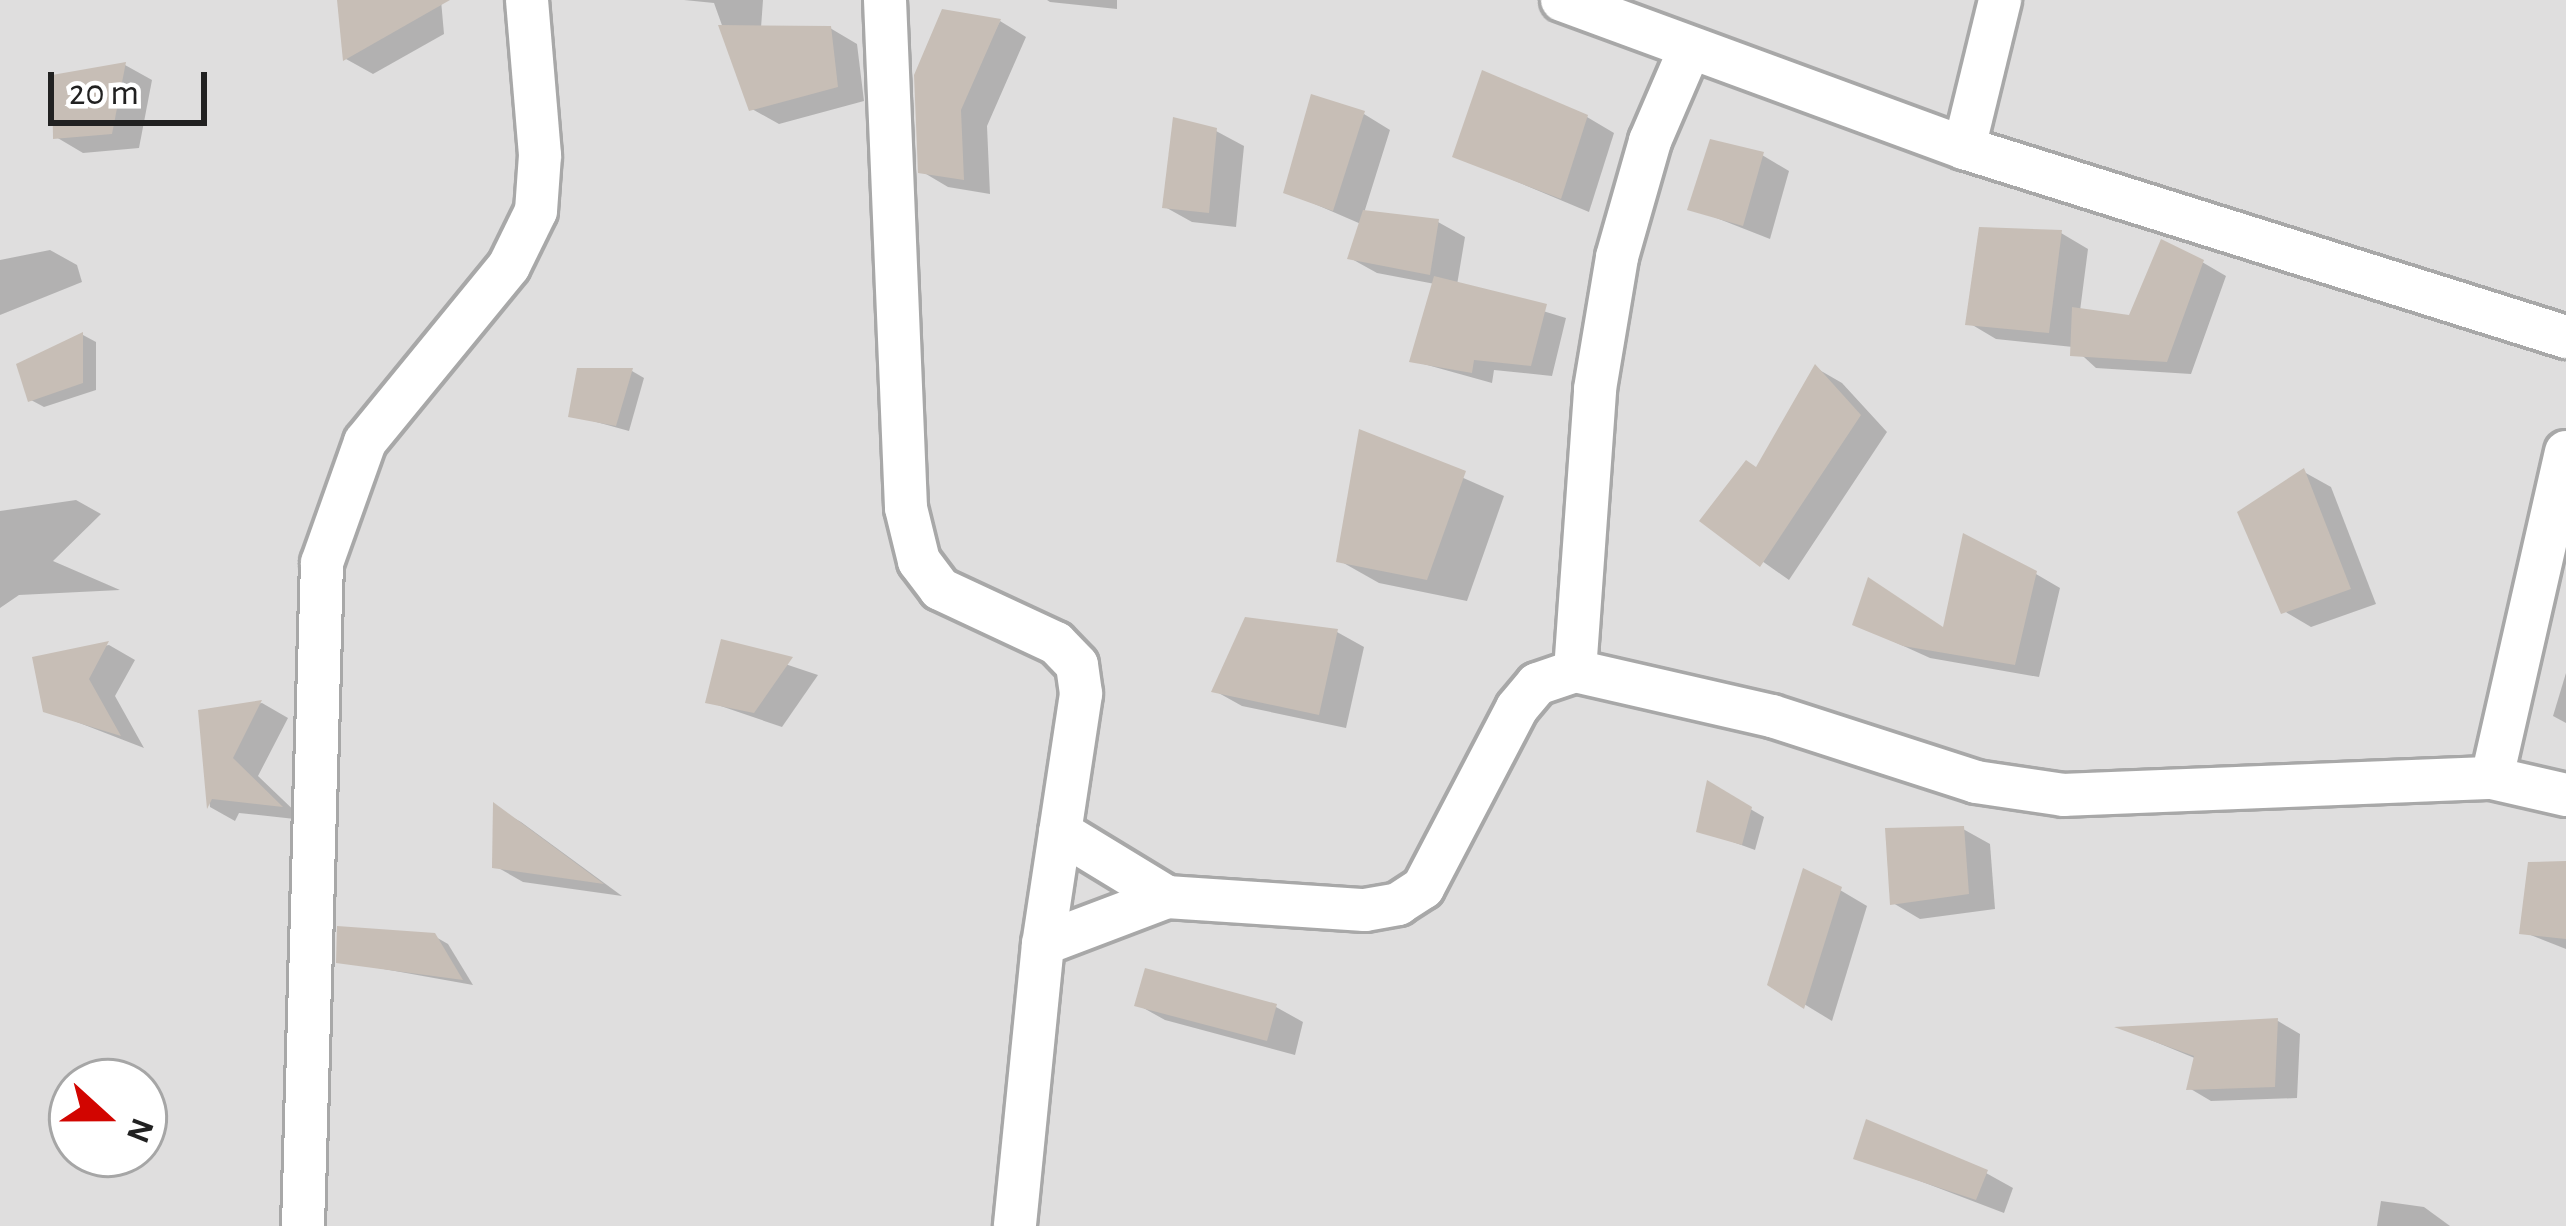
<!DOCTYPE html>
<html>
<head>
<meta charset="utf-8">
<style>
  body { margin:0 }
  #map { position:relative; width:2566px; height:1226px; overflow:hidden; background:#f2eee7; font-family:"Alegreya Sans",sans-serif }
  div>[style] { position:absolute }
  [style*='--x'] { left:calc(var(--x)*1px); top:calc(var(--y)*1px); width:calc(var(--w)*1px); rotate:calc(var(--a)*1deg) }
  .residential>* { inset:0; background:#dfdede }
  .shadow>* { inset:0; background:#0003 }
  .building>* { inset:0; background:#c7beb6 }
  .roads { filter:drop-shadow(3px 0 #a8a8a8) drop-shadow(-3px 0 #a8a8a8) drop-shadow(0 3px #a8a8a8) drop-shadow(0 -3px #a8a8a8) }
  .minor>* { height:42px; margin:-21px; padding:0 21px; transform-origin:21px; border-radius:21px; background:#fff }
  span { translate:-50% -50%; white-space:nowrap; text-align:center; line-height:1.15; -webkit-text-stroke:10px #fff; paint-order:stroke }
  .north { position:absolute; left:48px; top:1058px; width:120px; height:120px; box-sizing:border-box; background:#fff; border:3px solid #a6a6a6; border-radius:50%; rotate:111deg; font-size:33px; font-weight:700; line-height:48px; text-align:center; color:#212121 }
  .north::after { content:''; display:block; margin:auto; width:42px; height:54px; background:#d20500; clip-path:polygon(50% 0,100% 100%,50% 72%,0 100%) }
  .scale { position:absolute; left:48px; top:72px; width:159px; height:54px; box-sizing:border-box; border:6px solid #212121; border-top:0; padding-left:15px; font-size:36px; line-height:42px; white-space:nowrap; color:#212121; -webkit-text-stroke:9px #fff; paint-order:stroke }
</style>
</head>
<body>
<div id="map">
  <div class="residential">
    <i style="clip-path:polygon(evenodd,0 0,2566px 0,2566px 1226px,0 1226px,0 0,72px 1082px,144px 1082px,144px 1154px,72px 1154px,72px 1082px)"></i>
  </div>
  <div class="shadow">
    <i style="clip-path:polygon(340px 0,441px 0,444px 34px,373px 74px,346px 59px)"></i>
    <i style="clip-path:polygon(684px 0,763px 0,761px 28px,830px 28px,857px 44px,864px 101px,779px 124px,752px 109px,714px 3px)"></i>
    <i style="clip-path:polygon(1047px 0,1117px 0,1117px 9px,1050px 2px)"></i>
    <i style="clip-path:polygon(1000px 21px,1026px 37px,987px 126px,990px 194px,948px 187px,921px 171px)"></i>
    <i style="clip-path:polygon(125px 65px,152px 80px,139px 148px,83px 153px,56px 137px)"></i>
    <i style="clip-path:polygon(1364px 114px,1390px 130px,1364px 213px,1438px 222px,1465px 237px,1457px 285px,1566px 318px,1552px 376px,1494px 370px,1492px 383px,1413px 361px,1435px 284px,1377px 273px,1350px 258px,1361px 224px,1287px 192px)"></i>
    <i style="clip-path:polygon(1587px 117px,1614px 133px,1589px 212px,1456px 156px)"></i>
    <i style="clip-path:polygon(1216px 131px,1244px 146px,1236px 227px,1192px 222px,1165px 207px)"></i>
    <i style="clip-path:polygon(1762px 155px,1789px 171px,1770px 239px,1691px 208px)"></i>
    <i style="clip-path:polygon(2061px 233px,2088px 249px,2080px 311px,2131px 319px,2202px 262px,2226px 276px,2191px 374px,2096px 368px,2073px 347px,1996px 339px,1969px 323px)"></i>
    <i style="clip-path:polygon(50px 250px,77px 265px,82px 282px,0 315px,0 260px)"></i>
    <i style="clip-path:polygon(83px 335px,96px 342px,96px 390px,44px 407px,31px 400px,20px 366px)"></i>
    <i style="clip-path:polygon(1816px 368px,1842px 383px,1887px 432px,1789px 580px,1704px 520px,1758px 470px)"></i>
    <i style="clip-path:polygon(632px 371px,644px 378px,629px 431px,571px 415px)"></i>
    <i style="clip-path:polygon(1362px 433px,1504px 496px,1467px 601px,1379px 583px,1340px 561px)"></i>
    <i style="clip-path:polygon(2304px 472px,2331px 487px,2376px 604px,2311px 627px,2284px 611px)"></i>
    <i style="clip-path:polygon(76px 500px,101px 514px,53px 561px,120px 590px,19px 595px,0 608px,0 511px)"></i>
    <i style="clip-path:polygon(2036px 574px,2060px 588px,2039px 677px,1930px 658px,1855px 624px,1945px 630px)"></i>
    <i style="clip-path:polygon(1337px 632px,1364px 647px,1346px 728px,1242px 706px,1215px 691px)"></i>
    <i style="clip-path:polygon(723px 643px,818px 675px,782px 727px,709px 702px)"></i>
    <i style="clip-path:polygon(109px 645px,135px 660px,115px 696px,144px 748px,46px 710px,35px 659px)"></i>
    <i style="clip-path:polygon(2566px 673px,2566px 723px,2553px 716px)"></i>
    <i style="clip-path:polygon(262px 703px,288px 718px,258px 776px,304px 820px,239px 813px,235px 821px,210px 807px,201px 713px)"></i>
    <i style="clip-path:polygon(1709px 785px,1764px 817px,1755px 850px,1700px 830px)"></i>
    <i style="clip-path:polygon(496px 808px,521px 822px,622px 896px,523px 882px,495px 866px)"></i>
    <i style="clip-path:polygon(1963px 829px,1990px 844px,1995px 909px,1920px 919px,1893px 903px)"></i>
    <i style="clip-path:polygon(2566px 864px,2566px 949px,2523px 932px)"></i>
    <i style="clip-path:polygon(1840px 890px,1867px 906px,1832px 1021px,1771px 984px)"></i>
    <i style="clip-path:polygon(434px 936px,448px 944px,473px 985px,339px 961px)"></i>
    <i style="clip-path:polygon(1147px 971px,1276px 1007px,1303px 1022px,1295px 1055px,1165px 1020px,1138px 1005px)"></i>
    <i style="clip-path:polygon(2278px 1021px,2300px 1034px,2297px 1098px,2211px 1101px,2189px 1088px,2197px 1059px,2124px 1029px)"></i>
    <i style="clip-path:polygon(1857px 1157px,1986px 1173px,2013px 1188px,2004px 1213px)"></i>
    <i style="clip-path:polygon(2381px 1201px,2424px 1207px,2450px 1226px,2377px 1226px)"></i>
  </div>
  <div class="building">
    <i style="clip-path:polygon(337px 0,450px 0,343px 61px)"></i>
    <i style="clip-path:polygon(942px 9px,1001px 19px,961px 110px,964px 180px,918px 173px,914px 75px)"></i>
    <i style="clip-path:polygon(718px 25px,831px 26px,838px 87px,749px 111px)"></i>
    <i style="clip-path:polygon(126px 62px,112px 134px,53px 139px,52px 75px)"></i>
    <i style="clip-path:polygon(1482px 70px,1588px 115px,1561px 199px,1452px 157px)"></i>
    <i style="clip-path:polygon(1311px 94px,1365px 111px,1333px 211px,1283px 193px)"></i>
    <i style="clip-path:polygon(1173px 117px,1217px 128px,1209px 213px,1162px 208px)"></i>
    <i style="clip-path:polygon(1710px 139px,1764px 152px,1743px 226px,1687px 210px)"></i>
    <i style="clip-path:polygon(1363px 210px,1439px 219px,1430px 275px,1347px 259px)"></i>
    <i style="clip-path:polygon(1979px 227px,2062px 230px,2049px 333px,1965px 325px)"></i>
    <i style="clip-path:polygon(2161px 239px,2204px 260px,2167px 362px,2070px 356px,2072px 307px,2129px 315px)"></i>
    <i style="clip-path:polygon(1434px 276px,1547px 304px,1531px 366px,1474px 360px,1472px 373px,1409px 362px)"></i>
    <i style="clip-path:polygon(83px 332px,83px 383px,28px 402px,16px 364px)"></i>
    <i style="clip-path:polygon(1815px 364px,1861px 415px,1760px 567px,1699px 521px,1746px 460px,1756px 467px)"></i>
    <i style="clip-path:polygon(577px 368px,633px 368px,616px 426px,568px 417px)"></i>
    <i style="clip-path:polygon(1359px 429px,1466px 471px,1427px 580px,1336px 562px)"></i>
    <i style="clip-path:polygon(2304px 468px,2351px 589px,2281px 614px,2237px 512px)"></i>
    <i style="clip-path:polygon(1963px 533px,2037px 571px,2015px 665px,1903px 646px,1852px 625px,1868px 577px,1943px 627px)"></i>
    <i style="clip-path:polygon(1245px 617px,1338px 629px,1319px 715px,1211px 692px)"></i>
    <i style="clip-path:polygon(721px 639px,793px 657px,754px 713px,705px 703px)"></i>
    <i style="clip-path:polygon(109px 641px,89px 679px,121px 736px,43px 712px,32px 657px)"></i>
    <i style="clip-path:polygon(262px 700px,233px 758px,283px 807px,212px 799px,207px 809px,198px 710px)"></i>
    <i style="clip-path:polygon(1707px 780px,1752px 807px,1742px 845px,1696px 832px)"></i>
    <i style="clip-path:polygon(493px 802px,604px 884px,492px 868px)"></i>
    <i style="clip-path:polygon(1964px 826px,1969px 894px,1890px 905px,1885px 828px)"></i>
    <i style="clip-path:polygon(2566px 861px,2566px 939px,2519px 934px,2528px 862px)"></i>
    <i style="clip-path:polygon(1803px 868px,1842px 887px,1804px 1009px,1767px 985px)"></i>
    <i style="clip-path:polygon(337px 926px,435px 933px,463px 980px,336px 963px)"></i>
    <i style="clip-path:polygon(1145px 968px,1277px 1004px,1267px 1041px,1134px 1006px)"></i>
    <i style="clip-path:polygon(2278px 1018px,2275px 1087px,2186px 1090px,2194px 1056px,2114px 1027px)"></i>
    <i style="clip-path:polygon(1866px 1119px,1988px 1170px,1976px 1200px,1853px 1159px)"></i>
  </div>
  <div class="roads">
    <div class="minor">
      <i style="--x:885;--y:0;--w:508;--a:87.63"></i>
      <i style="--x:906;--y:508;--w:55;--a:76.2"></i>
      <i style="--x:919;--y:561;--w:35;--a:53"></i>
      <i style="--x:940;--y:589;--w:128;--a:25"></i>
      <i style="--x:1056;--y:643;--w:30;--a:46"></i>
      <i style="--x:1077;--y:665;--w:29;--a:82"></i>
      <i style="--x:1081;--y:694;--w:253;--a:98.6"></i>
      <i style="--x:1043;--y:944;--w:283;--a:95.7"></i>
      <i style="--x:1562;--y:0;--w:428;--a:20.2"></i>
      <i style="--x:1964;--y:148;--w:631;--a:17.43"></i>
      <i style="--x:1964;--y:148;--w:152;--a:-76.3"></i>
      <i style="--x:2566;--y:452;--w:334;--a:102.8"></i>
      <i style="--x:2492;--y:778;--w:76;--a:12.9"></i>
      <i style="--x:1575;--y:671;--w:283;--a:-85.9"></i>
      <i style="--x:1595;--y:389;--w:134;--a:-80.5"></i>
      <i style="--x:1617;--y:257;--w:121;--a:-74.1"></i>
      <i style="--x:1650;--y:141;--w:101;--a:-66.7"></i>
      <i style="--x:1060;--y:832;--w:125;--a:31.3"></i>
      <i style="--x:1043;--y:944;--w:133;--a:-20.8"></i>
      <i style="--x:1167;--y:897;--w:198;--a:3.8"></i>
      <i style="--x:1365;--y:910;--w:34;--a:-10"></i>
      <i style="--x:1398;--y:904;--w:30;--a:-33"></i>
      <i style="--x:1423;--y:888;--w:203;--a:-62.4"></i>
      <i style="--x:1517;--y:708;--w:31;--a:-50"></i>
      <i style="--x:1537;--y:684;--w:40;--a:-18.9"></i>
      <i style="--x:1575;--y:671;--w:202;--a:12.9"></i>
      <i style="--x:1772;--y:716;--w:214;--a:17.9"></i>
      <i style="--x:1976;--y:782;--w:89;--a:8.4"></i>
      <i style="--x:2064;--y:795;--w:428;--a:-2.3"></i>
      <i style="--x:303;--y:1226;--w:663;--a:-88.36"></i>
      <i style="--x:322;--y:563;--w:128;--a:-70.4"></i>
      <i style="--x:365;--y:442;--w:227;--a:-50.7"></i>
      <i style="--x:509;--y:266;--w:61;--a:-63.9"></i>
      <i style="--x:536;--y:211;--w:56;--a:-85.9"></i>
      <i style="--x:540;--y:155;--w:156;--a:-94.8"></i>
    </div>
  </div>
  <div class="north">N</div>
  <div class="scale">20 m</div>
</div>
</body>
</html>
